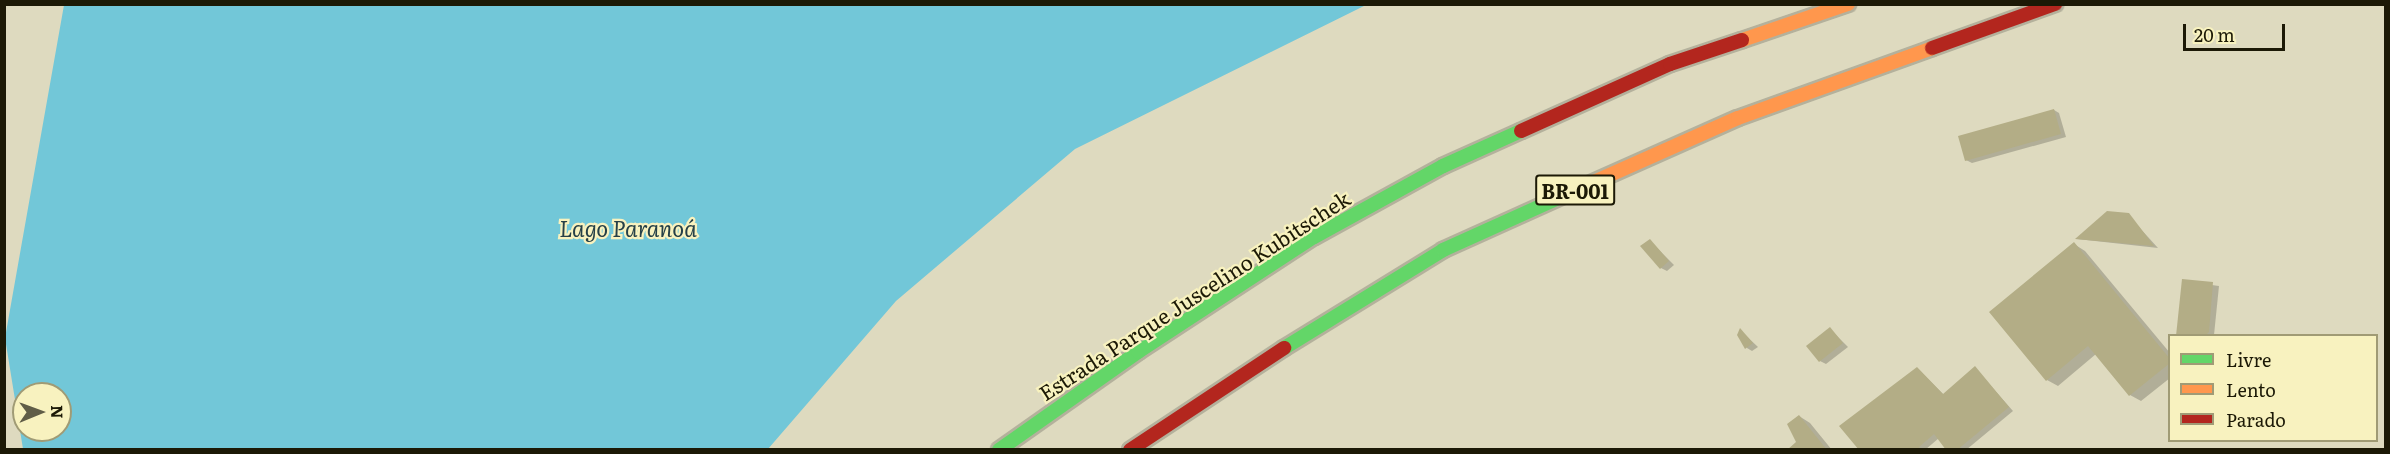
<!DOCTYPE html>
<html>
<head>
<meta charset="utf-8">
<style>
  body { margin:0 }
  #map { position:relative; width:2390px; height:454px; overflow:hidden; background:#dedabf; font-family:Literata,serif }
  div>[style] { position:absolute }
  [style*='--x'] { left:calc(var(--x)*1px); top:calc(var(--y)*1px); width:calc(var(--w)*1px); rotate:calc(var(--a)*1deg) }
  .water>* { inset:0; background:#72c7d8 }
  .shadow>* { inset:0; background:#0003 }
  .building>* { inset:0; background:#b3ad86 }
  .roads { filter:drop-shadow(2px 0 #b4b19c) drop-shadow(-2px 0 #b4b19c) drop-shadow(0 2px #b4b19c) drop-shadow(0 -2px #b4b19c) }
  .fast>* { height:14px; margin:-7px; padding:0 7px; transform-origin:7px; border-radius:7px; background:#63d668 }
  .slow>* { height:14px; margin:-7px; padding:0 7px; transform-origin:7px; border-radius:7px; background:#ff974d }
  .jam>* { height:14px; margin:-7px; padding:0 7px; transform-origin:7px; border-radius:7px; background:#b3261e }
  span { translate:-50% -50%; white-space:nowrap; text-align:center; line-height:1.15; -webkit-text-stroke:4.5px #f8f2bf; paint-order:stroke }
  .shield-label span { padding:2px 4px; background:#f8f2bf; border:2px solid; border-radius:4px; -webkit-text-stroke-width:0 }
  .shield-label { font-size:20px; color:#1c1906; font-weight:700 }
  .street-label { font-size:21px; color:#1c1906 }
  .water-label { font-size:22px; color:#254048; font-style:italic }
  .frame { position:absolute; inset:0; border:6px solid #1c1906; pointer-events:none }
  .legend { position:absolute; left:2168px; top:334px; width:210px; height:108px; box-sizing:border-box; background:#f8f2bf; border:2px solid #a09b75; margin:0; padding:8px 10px; list-style:none; font-size:18px; color:#1c1906 }
  .legend li { display:flex; align-items:center; gap:12px; height:30px }
  .legend b { width:30px; border:2px solid #a09b75 }
  .north { position:absolute; left:12px; top:382px; width:60px; height:60px; box-sizing:border-box; background:#f8f2bf; border:2px solid #a09b75; border-radius:50%; rotate:89deg; font-size:16px; font-weight:700; line-height:24px; text-align:center; color:#1c1906 }
  .north::after { content:''; display:block; margin:auto; width:21px; height:27px; background:#605d47; clip-path:polygon(50% 0,100% 100%,50% 72%,0 100%) }
  .scale { position:absolute; left:2183px; top:24px; width:102px; height:27px; box-sizing:border-box; border:3px solid #1c1906; border-top:0; padding-left:8px; font-size:18px; line-height:21px; white-space:nowrap; color:#1c1906; -webkit-text-stroke:4px #f8f2bf; paint-order:stroke }
</style>
</head>
<body>
<div id="map">
  <div class="water">
    <i style="clip-path:polygon(evenodd,64px 5px,64px 4px,1366px 5px,1075px 149px,896px 301px,768px 449px,23px 449px,5px 338px,64px 5px,24px 394px,60px 394px,60px 430px,24px 430px,24px 394px)"></i>
  </div>
  <div class="shadow">
    <i style="clip-path:polygon(2054px 110px,2059px 113px,2066px 137px,1972px 163px,1966px 160px)"></i>
    <i style="clip-path:polygon(2128px 215px,2158px 248px,2077px 239px)"></i>
    <i style="clip-path:polygon(1650px 241px,1674px 265px,1667px 271px,1661px 268px)"></i>
    <i style="clip-path:polygon(2074px 244px,2085px 251px,2170px 353px,2170px 378px,2141px 401px,2130px 395px,2096px 354px,2058px 386px,2047px 380px)"></i>
    <i style="clip-path:polygon(2183px 281px,2219px 286px,2214px 335px,2178px 336px)"></i>
    <i style="clip-path:polygon(1830px 329px,1848px 347px,1826px 364px,1820px 361px)"></i>
    <i style="clip-path:polygon(1740px 330px,1758px 347px,1752px 351px,1747px 348px)"></i>
    <i style="clip-path:polygon(1975px 368px,2013px 411px,1966px 450px,1948px 450px,1939px 438px,1925px 450px,1861px 450px,1918px 369px,1944px 395px)"></i>
    <i style="clip-path:polygon(1799px 416px,1810px 423px,1832px 450px,1789px 450px,1798px 443px)"></i>
  </div>
  <div class="building">
    <i style="clip-path:polygon(2054px 109px,2061px 134px,1965px 161px,1958px 136px)"></i>
    <i style="clip-path:polygon(2107px 211px,2129px 213px,2154px 246px,2075px 239px)"></i>
    <i style="clip-path:polygon(1650px 239px,1669px 261px,1660px 269px,1640px 246px)"></i>
    <i style="clip-path:polygon(2074px 242px,2170px 359px,2170px 363px,2129px 396px,2088px 346px,2046px 381px,1989px 312px)"></i>
    <i style="clip-path:polygon(2182px 279px,2213px 282px,2209px 332px,2205px 336px,2176px 336px)"></i>
    <i style="clip-path:polygon(1830px 327px,1843px 343px,1819px 362px,1806px 346px)"></i>
    <i style="clip-path:polygon(1740px 328px,1753px 343px,1745px 349px,1737px 335px)"></i>
    <i style="clip-path:polygon(1975px 366px,2009px 407px,1957px 450px,1946px 450px,1934px 434px,1919px 447px,1921px 450px,1859px 450px,1839px 426px,1917px 367px,1943px 394px)"></i>
    <i style="clip-path:polygon(1799px 415px,1827px 450px,1787px 450px,1796px 442px,1787px 424px)"></i>
  </div>
  <div class="roads">
    <div class="fast">
      <i style="--x:1284;--y:348;--w:187;--a:-31.6"></i>
      <i style="--x:1443;--y:250;--w:146;--a:-24.3"></i>
      <i style="--x:999;--y:450;--w:170;--a:-35.2"></i>
      <i style="--x:1138;--y:352;--w:210;--a:-33.2"></i>
      <i style="--x:1314;--y:237;--w:147;--a:-28.8"></i>
      <i style="--x:1443;--y:166;--w:85;--a:-24.2"></i>
    </div>
    <div class="slow">
      <i style="--x:1742;--y:40;--w:112;--a:-18.8"></i>
      <i style="--x:1576;--y:190;--w:177;--a:-24"></i>
      <i style="--x:1738;--y:118;--w:206;--a:-19.8"></i>
    </div>
    <div class="jam">
      <i style="--x:1932;--y:48;--w:131;--a:-19.7"></i>
      <i style="--x:1521;--y:131;--w:163;--a:-24.2"></i>
      <i style="--x:1670;--y:64;--w:76;--a:-18.4"></i>
      <i style="--x:1130;--y:450;--w:185;--a:-33.5"></i>
    </div>
  </div>
  <div class="shield-label">
    <span style="left:1575px;top:190px">BR-001</span>
  </div>
  <div class="street-label">
    <span style="left:1194px;top:295px;rotate:-33deg">Estrada Parque Juscelino Kubitschek</span>
  </div>
  <div class="water-label">
    <span style="left:628px;top:228px">Lago Paranoá</span>
  </div>
  <div class="frame"></div>
  <ul class="legend">
  <li><b style="height:8px;background:#63d668"></b>Livre</li>
  <li><b style="height:8px;background:#ff974d"></b>Lento</li>
  <li><b style="height:8px;background:#b3261e"></b>Parado</li>
  </ul>
  <div class="north">N</div>
  <div class="scale">20 m</div>
</div>
</body>
</html>
